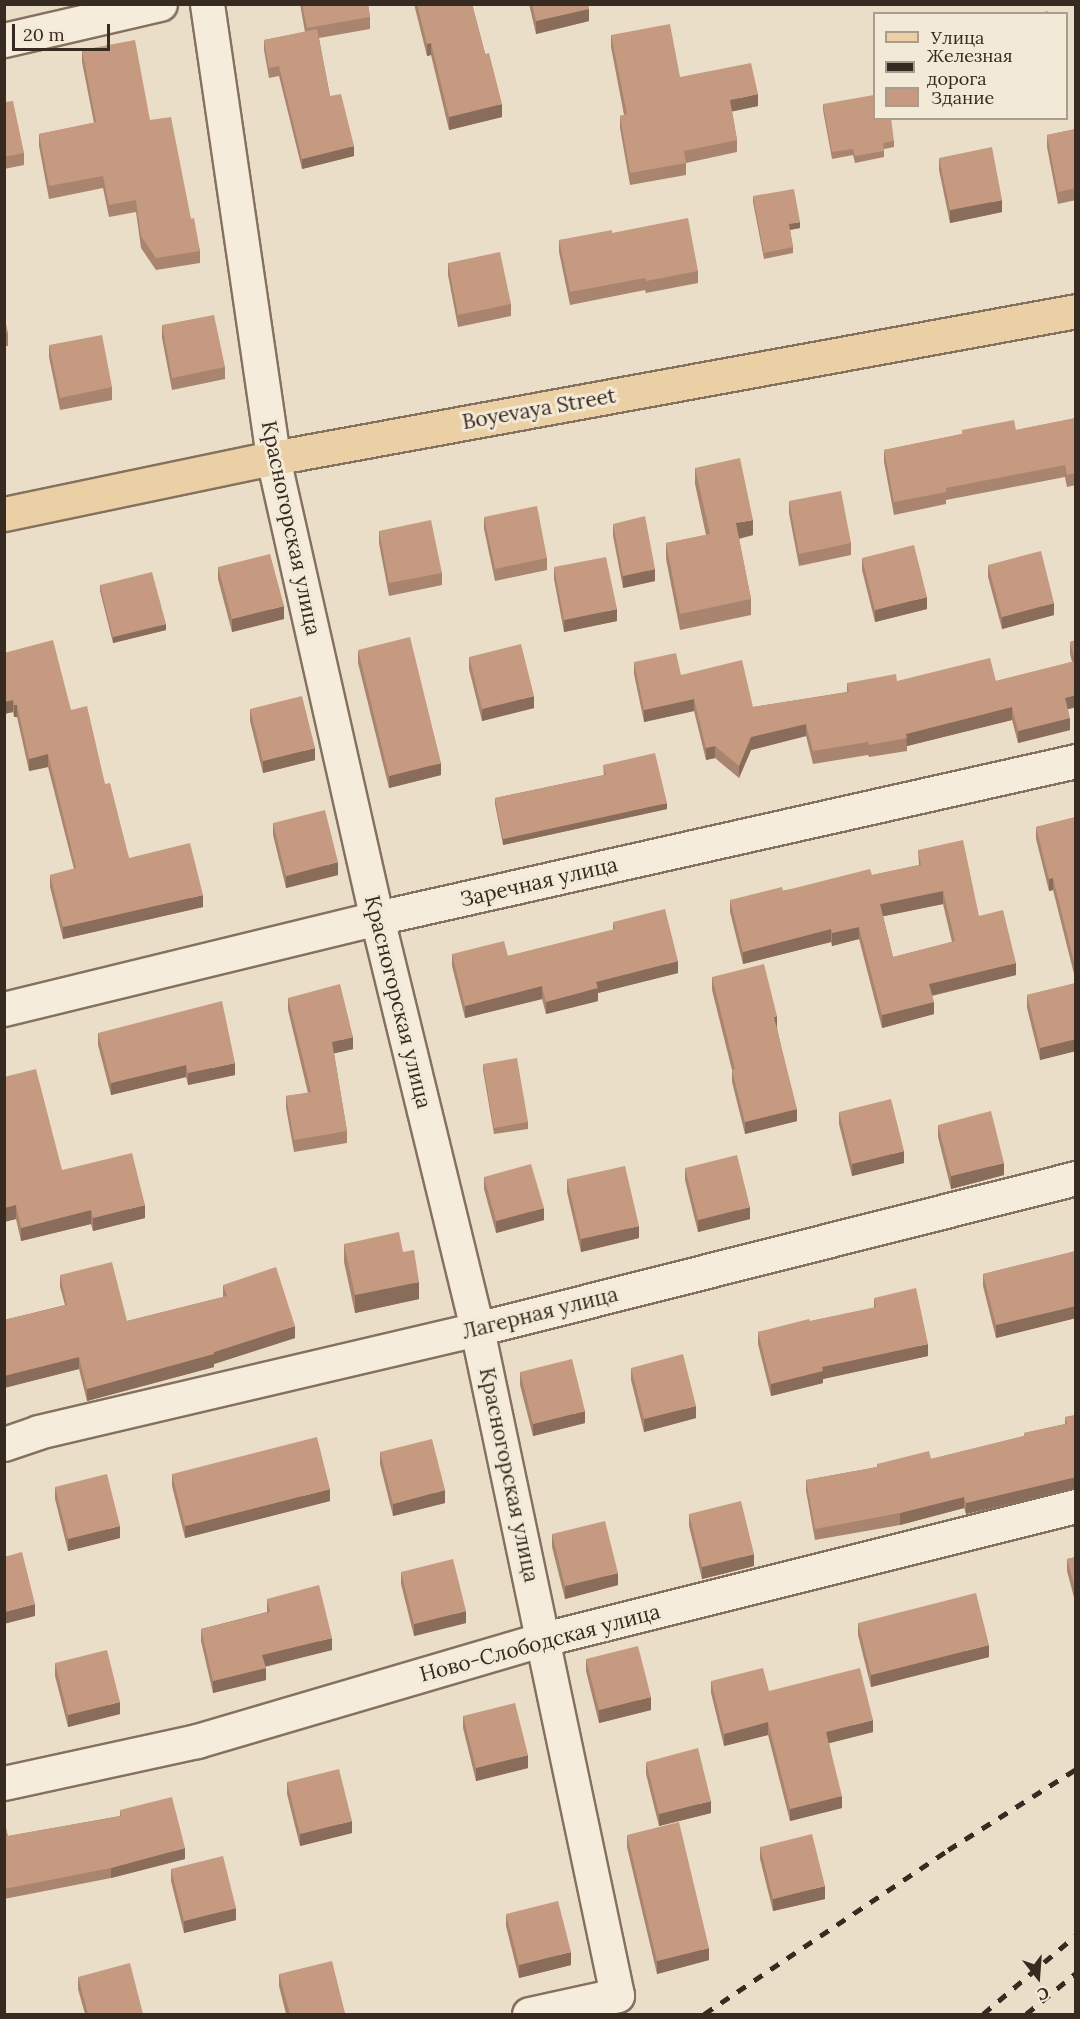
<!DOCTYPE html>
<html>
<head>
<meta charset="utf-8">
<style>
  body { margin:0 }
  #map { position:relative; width:1080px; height:2019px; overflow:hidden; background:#ebdec8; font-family:Lora,serif }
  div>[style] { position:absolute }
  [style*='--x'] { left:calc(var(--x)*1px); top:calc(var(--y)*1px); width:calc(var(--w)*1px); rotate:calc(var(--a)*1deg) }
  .roads { filter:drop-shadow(2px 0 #85715f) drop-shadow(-2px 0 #85715f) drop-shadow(0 2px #85715f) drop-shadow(0 -2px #85715f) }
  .minor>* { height:33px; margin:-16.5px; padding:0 16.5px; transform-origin:16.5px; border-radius:16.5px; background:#f6ecdb }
  .major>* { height:33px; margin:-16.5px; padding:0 16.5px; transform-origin:16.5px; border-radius:16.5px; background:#ead0a4 }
  .rail>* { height:4.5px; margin-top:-2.25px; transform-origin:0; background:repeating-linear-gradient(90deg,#372a21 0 10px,transparent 0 20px) }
  .wall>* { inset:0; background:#a9846f }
  .shaded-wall>* { inset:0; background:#8a6c5a }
  .building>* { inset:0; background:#c59a81 }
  span { translate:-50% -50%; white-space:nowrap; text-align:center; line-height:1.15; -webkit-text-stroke:6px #f3e9d7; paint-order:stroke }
  .street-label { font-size:21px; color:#372a21 }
  .frame { position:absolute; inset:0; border:6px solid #372a21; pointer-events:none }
  .legend { position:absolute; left:873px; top:12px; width:195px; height:108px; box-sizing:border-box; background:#f3e9d7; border:2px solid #a89d8e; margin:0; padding:8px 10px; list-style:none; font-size:18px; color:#372a21 }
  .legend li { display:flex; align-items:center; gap:12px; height:30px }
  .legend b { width:30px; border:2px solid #a89d8e }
  .north { position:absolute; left:1008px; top:1947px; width:60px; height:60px; -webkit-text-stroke:4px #f3e9d7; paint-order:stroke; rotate:163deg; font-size:16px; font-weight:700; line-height:24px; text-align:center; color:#372a21 }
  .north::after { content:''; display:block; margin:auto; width:21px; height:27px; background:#372a21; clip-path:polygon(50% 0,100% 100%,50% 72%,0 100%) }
  .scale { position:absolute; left:12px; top:24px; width:98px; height:27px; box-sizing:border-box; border:3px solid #372a21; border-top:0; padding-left:8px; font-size:18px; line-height:21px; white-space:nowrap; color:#372a21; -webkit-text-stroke:4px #f3e9d7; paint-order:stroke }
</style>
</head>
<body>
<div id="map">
  <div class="roads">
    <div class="minor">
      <i style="--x:207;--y:4;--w:459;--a:81.7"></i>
      <i style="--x:273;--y:458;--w:472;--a:77.3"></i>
      <i style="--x:377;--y:918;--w:423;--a:76.3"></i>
      <i style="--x:477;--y:1329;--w:681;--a:78.13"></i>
      <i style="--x:617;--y:1995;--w:90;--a:167.8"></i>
      <i style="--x:4;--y:40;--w:160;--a:-13"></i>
      <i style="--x:4;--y:1009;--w:384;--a:-13.7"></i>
      <i style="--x:377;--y:918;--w:716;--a:-12.66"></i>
      <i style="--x:4;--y:1444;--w:36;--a:-19"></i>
      <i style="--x:38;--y:1432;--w:451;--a:-13.2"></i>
      <i style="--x:477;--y:1329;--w:618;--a:-14.15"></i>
      <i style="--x:4;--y:1783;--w:198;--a:-12.3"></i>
      <i style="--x:197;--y:1741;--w:362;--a:-16.4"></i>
      <i style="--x:544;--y:1639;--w:548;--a:-14.04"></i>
    </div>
    <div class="major">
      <i style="--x:4;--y:514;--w:275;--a:-11.8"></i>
      <i style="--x:273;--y:458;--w:816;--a:-10.37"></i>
    </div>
  </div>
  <div class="rail">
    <i style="--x:704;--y:2014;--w:294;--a:-33.9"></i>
    <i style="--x:948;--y:1850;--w:151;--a:-32.3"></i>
    <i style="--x:983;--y:2014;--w:122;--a:-40.3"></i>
    <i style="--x:1026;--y:2014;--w:65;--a:-39.4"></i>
  </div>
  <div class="wall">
    <i style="clip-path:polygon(300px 4px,368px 4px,370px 17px,370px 29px,319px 38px,330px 96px,354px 156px,302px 169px,279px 76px,269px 78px,264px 50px,264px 40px,305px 32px)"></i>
    <i style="clip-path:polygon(414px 4px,472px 4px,502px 117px,449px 130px,431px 55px,427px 56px)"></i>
    <i style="clip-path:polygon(529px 4px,588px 4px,589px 21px,536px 34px)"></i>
    <i style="clip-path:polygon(611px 35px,680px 77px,758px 106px,732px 111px,737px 140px,737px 152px,686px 163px,686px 175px,630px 185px,620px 128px,620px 116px,624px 115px,611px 47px)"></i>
    <i style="clip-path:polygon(82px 50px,150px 120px,191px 219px,200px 251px,200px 263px,156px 270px,141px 248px,136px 212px,109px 217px,103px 188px,49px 199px,39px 146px,39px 134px,94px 123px,82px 62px)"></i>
    <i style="clip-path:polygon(4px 102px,24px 153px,24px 165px,4px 169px)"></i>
    <i style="clip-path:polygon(823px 104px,894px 141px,894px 147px,884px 149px,884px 157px,855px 163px,853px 155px,832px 159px,823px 110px)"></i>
    <i style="clip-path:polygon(1076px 129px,1076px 200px,1058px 204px,1047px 147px,1047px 135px)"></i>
    <i style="clip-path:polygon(939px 158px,1002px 212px,950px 223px,939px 170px)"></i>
    <i style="clip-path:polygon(753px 196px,800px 228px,790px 230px,793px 247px,793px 253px,764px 259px,753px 202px)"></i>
    <i style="clip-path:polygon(612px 233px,698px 271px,698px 283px,646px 293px,645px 290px,570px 305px,559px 252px,559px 240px)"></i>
    <i style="clip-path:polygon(448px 263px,511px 304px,511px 316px,458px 327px,448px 275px)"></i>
    <i style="clip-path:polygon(4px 317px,8px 333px,8px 346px,4px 346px)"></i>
    <i style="clip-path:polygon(162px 325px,225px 367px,225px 379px,172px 390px,162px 338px)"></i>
    <i style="clip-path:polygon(49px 345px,112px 387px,112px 400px,60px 410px,49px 357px)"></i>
    <i style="clip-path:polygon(1076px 418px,1076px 485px,1067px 487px,1065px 477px,946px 500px,946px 504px,894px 515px,884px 462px,884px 450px,962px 434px,962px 430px,1016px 430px)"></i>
    <i style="clip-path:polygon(695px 468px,753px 535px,739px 539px,751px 599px,751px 615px,680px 630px,666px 559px,666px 543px,706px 535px,695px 484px)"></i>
    <i style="clip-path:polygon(789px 501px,851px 543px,851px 555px,799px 566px,789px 513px)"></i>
    <i style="clip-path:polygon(484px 517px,547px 558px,547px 570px,495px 581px,484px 529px)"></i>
    <i style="clip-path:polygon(613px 524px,655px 581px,623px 588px,613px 536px)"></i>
    <i style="clip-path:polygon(379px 531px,442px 573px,442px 585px,389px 596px,379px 543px)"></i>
    <i style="clip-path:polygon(862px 558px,927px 609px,875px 622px,862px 570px)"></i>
    <i style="clip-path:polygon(988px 565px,1054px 615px,1002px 629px,988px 577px)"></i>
    <i style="clip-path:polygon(218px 567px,284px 619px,232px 632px,218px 579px)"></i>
    <i style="clip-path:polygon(554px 567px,617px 621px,564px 632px,554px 579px)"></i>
    <i style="clip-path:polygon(100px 585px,166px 630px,113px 643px,100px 591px)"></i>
    <i style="clip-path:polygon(1076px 640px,1076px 707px,1068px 709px,1070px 730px,1018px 743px,1012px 720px,907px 746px,907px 751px,869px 757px,868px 755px,813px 764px,806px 736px,751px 750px,739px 778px,715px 758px,706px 760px,694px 711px,644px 722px,634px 674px,634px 662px,681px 675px,753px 707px,847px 692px,847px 683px,897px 681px,996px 681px,1072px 662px,1070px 654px,1070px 642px)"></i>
    <i style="clip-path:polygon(358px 650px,441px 775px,389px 788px,358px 663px)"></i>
    <i style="clip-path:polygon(4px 653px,71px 710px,105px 784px,129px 858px,203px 907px,63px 939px,50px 887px,50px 875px,74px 869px,48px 767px,29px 771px,17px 717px,14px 717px,13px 712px,4px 714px)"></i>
    <i style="clip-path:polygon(469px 657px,534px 708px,482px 721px,469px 669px)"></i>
    <i style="clip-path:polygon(250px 709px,315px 760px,263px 773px,250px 721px)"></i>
    <i style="clip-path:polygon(603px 765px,667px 809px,503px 845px,495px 804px,495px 798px,604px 775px)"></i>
    <i style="clip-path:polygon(1076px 817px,1076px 982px,1053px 890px,1049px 891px,1036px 839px,1036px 827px)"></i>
    <i style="clip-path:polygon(273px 823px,338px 875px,286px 888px,273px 835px)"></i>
    <i style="clip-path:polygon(evenodd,918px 850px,979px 916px,1016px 975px,932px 996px,934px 1014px,882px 1028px,859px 939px,832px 946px,831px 942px,743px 964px,730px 912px,730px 900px,872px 875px,919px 865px,918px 850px,943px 904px,952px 942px,893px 957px,883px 916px,943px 904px)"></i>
    <i style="clip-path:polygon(613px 922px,678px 973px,598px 993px,598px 1001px,546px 1014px,542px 999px,465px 1018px,452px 966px,452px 954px,508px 956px,613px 930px)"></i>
    <i style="clip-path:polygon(712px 977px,777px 1028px,797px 1121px,745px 1134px,732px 1082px,732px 1070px,712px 990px)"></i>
    <i style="clip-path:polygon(1076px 983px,1076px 1051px,1040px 1060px,1027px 1008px,1027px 995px)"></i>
    <i style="clip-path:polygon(288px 998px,353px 1049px,334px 1053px,347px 1131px,347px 1143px,294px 1152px,286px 1108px,286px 1096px,308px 1093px,288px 1010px)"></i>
    <i style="clip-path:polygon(98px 1033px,235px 1075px,188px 1085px,186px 1077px,111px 1095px,98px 1045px)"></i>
    <i style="clip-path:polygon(483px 1064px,528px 1122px,528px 1129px,494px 1134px,483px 1070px)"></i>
    <i style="clip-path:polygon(4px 1077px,62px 1170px,145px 1218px,93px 1231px,91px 1224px,21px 1241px,16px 1219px,4px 1222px)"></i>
    <i style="clip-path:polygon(839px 1112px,904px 1163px,852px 1176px,839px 1124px)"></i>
    <i style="clip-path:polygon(938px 1125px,1004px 1175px,951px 1189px,938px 1137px)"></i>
    <i style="clip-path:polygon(685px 1168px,750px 1219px,698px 1232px,685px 1180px)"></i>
    <i style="clip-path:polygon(484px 1177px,544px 1220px,496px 1233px,484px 1189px)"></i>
    <i style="clip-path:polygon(567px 1179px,639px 1238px,581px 1252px,567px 1192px)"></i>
    <i style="clip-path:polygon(344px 1244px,403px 1252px,419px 1299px,355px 1313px,344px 1262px)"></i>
    <i style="clip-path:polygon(1076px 1251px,1076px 1318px,996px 1338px,983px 1286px,983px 1274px)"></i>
    <i style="clip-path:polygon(60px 1275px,127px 1321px,223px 1297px,223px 1285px,295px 1338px,214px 1364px,214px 1367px,87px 1401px,79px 1369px,4px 1388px,4px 1320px,65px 1305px,60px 1287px)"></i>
    <i style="clip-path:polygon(874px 1298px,928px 1356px,823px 1379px,823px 1383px,771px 1396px,758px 1344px,758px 1332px,874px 1308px)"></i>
    <i style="clip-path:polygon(631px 1368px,696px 1418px,644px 1432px,631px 1380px)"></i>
    <i style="clip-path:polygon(520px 1372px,585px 1423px,533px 1436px,520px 1385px)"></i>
    <i style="clip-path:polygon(1076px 1415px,1076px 1488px,966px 1514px,964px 1508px,900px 1525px,815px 1540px,806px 1491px,806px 1480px,877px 1467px,877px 1464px,931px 1459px,1024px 1436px,1024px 1433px,1065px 1424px,1065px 1417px)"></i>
    <i style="clip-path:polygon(380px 1452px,445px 1503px,393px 1516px,380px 1464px)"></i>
    <i style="clip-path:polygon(172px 1474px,330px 1501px,185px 1538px,172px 1486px)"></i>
    <i style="clip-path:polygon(55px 1487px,120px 1538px,68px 1551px,55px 1499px)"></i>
    <i style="clip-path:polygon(689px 1514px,754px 1566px,702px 1579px,689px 1526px)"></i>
    <i style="clip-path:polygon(552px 1534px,618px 1585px,565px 1599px,552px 1547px)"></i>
    <i style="clip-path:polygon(1076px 1557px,1076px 1605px,1067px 1571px,1067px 1559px)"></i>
    <i style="clip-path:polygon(401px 1572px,466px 1623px,414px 1636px,401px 1584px)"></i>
    <i style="clip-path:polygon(267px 1599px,332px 1650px,265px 1667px,266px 1680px,213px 1693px,201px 1641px,201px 1629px,267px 1612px)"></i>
    <i style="clip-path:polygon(858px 1623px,989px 1657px,871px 1687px,858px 1635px)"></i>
    <i style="clip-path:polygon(586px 1659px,651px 1710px,599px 1723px,586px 1671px)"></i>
    <i style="clip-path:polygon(55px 1663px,120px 1714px,68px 1727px,55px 1676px)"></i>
    <i style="clip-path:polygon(711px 1681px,769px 1691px,873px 1732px,829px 1743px,842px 1808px,790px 1821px,768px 1735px,724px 1746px,711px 1693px)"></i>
    <i style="clip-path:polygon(463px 1716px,528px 1768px,476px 1781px,463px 1728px)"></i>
    <i style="clip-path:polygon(646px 1762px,711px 1813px,659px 1826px,646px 1774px)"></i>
    <i style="clip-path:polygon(287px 1782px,352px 1833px,300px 1846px,287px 1794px)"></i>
    <i style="clip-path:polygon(120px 1810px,185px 1859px,111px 1878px,4px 1899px,4px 1821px,8px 1836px,120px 1816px)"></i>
    <i style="clip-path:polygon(627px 1835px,709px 1960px,657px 1974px,627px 1847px)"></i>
    <i style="clip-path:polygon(760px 1847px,825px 1899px,773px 1911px,760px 1859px)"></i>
    <i style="clip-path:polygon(171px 1869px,236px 1920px,184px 1933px,171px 1881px)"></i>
    <i style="clip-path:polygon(506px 1914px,571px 1965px,519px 1978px,506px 1926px)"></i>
    <i style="clip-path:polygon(279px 1974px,345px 2014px,286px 2014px,279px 1986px)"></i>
    <i style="clip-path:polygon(78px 1977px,143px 2014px,85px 2014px,78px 1989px)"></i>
  </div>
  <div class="shaded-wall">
    <i style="clip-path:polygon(589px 9px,589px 21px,536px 34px,536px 21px)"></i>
    <i style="clip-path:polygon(431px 43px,431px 55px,427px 56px,427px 44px)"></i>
    <i style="clip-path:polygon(758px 94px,758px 106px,730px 112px,730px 100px)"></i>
    <i style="clip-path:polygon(502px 104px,502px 117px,449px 130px,449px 117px)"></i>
    <i style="clip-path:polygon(354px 146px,354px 156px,302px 169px,302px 159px)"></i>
    <i style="clip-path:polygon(1002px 200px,1002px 212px,950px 223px,950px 210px)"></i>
    <i style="clip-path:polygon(800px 222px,800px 228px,789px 230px,789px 224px)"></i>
    <i style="clip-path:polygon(753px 520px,753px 535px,736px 539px,736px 523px)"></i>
    <i style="clip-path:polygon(655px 569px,655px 581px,623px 588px,623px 576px)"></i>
    <i style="clip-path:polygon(927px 597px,927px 609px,875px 622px,875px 610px)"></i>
    <i style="clip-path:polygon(1054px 603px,1054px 615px,1002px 629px,1002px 617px)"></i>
    <i style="clip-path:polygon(284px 606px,284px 619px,232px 632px,232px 619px)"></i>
    <i style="clip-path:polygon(617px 609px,617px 621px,564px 632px,564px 620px)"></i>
    <i style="clip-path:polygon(166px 624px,166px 630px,113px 643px,113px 637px)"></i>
    <i style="clip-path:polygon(1076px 695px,1076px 707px,1065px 710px,1065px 698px)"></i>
    <i style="clip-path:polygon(534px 696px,534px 708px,482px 721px,482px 709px)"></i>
    <i style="clip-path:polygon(694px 699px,694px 711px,644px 722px,644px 710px)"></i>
    <i style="clip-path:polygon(13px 700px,13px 712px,4px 714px,4px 702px)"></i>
    <i style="clip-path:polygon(14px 705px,17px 705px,17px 717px,14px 717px)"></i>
    <i style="clip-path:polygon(1012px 707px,1012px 720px,907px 746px,906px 734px)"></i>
    <i style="clip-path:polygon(1070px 718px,1070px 730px,1018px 743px,1018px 731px)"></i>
    <i style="clip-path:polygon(806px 724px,806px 736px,751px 750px,739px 778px,739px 766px,751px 737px)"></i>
    <i style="clip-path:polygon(715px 746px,715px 758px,706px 760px,706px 748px)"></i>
    <i style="clip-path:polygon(315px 748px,315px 760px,263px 773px,263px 761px)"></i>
    <i style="clip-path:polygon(48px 754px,48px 767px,29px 771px,29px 759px)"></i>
    <i style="clip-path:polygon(441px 763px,441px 775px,389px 788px,389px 776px)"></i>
    <i style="clip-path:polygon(667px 803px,667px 809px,503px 845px,503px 839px)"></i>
    <i style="clip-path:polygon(338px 862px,338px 875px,286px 888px,286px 876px)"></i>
    <i style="clip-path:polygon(1053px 878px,1053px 890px,1049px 891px,1049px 879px)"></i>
    <i style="clip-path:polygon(943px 891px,943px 904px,880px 917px,880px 904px)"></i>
    <i style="clip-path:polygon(203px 895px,203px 907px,63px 939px,63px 927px)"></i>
    <i style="clip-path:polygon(859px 927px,859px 939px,832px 946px,832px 933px)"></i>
    <i style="clip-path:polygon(831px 929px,831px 942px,743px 964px,743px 952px)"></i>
    <i style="clip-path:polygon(678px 961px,678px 973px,598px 993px,598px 1001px,546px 1014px,546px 1002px,596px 982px)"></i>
    <i style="clip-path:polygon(1016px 963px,1016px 975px,929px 996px,929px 984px)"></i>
    <i style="clip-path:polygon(542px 986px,542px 999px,465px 1018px,465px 1006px)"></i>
    <i style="clip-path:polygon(934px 1002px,934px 1014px,882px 1028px,882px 1015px)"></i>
    <i style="clip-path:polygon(777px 1016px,777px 1028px,774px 1029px,774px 1017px)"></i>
    <i style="clip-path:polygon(353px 1037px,353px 1049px,332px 1054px,332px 1042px)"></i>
    <i style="clip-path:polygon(1076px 1039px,1076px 1051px,1040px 1060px,1040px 1048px)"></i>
    <i style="clip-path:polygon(235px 1063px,235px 1075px,188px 1085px,188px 1073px)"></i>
    <i style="clip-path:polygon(186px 1065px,186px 1077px,111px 1095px,111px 1083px)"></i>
    <i style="clip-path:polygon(797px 1109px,797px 1121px,745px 1134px,745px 1122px)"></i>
    <i style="clip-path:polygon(904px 1151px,904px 1163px,852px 1176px,852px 1164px)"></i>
    <i style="clip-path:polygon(1004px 1163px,1004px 1175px,951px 1189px,951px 1176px)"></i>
    <i style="clip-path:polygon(16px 1205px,16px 1219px,4px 1222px,4px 1208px)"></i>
    <i style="clip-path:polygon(145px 1205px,145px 1218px,93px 1231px,93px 1218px)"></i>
    <i style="clip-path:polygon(750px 1207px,750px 1219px,698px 1232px,698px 1220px)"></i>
    <i style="clip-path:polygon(544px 1208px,544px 1220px,496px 1233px,496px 1221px)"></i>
    <i style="clip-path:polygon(91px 1210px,91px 1224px,21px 1241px,21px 1228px)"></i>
    <i style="clip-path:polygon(639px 1226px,639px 1238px,581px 1252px,581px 1239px)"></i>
    <i style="clip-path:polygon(419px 1282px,419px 1299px,355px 1313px,355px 1295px)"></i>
    <i style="clip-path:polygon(1076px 1306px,1076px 1318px,996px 1338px,996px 1325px)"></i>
    <i style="clip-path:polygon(295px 1326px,295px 1338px,214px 1364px,214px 1367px,87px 1401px,87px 1389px,214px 1352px)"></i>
    <i style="clip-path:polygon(928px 1344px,928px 1356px,823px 1379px,823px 1383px,771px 1396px,771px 1384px,822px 1367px)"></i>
    <i style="clip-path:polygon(79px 1357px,79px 1369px,4px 1388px,4px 1376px)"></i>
    <i style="clip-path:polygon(696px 1406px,696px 1418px,644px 1432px,644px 1419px)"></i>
    <i style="clip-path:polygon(585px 1411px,585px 1423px,533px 1436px,533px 1424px)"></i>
    <i style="clip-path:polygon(1076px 1477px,1076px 1488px,966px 1514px,966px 1503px)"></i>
    <i style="clip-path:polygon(330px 1489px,330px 1501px,185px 1538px,185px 1526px)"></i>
    <i style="clip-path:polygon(445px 1490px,445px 1503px,393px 1516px,393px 1504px)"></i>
    <i style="clip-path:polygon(964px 1497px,964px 1508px,900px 1525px,900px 1513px)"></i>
    <i style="clip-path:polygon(120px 1526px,120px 1538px,68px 1551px,68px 1539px)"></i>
    <i style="clip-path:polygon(754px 1554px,754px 1566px,702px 1579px,702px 1567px)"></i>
    <i style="clip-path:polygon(618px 1573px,618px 1585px,565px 1599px,565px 1586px)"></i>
    <i style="clip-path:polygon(35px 1604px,35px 1616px,4px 1624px,4px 1612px)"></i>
    <i style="clip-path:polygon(466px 1611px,466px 1623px,414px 1636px,414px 1624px)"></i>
    <i style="clip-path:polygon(332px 1638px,332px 1650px,262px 1667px,262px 1655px)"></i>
    <i style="clip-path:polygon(989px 1645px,989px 1657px,871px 1687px,871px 1675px)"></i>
    <i style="clip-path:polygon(266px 1668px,266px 1680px,213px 1693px,213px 1681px)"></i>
    <i style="clip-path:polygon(651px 1697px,651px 1710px,599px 1723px,599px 1710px)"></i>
    <i style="clip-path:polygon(120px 1702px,120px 1714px,68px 1727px,68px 1715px)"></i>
    <i style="clip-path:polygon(873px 1720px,873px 1732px,826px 1744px,826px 1732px)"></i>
    <i style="clip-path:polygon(768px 1722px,768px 1735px,724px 1746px,724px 1734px)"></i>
    <i style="clip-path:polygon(528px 1755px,528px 1768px,476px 1781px,476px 1768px)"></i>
    <i style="clip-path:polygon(842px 1796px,842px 1808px,790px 1821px,790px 1809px)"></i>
    <i style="clip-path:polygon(711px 1801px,711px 1813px,659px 1826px,659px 1814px)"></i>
    <i style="clip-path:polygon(352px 1821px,352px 1833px,300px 1846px,300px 1834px)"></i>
    <i style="clip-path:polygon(185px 1848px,185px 1859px,111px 1878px,111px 1868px)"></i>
    <i style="clip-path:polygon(825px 1886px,825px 1899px,773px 1911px,773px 1899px)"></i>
    <i style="clip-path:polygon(236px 1908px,236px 1920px,184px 1933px,184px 1921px)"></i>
    <i style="clip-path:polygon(709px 1948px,709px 1960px,657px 1974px,657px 1961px)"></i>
    <i style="clip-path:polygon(571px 1952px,571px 1965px,519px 1978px,519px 1965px)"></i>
  </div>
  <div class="building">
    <i style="clip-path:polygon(302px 4px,368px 4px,370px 17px,307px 28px)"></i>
    <i style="clip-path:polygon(417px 4px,472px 4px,485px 54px,489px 53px,502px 104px,449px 117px,431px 43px,427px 44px)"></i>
    <i style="clip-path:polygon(532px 4px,588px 4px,589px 9px,536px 21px)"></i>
    <i style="clip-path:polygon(1048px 11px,1048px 14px,1035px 14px)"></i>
    <i style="clip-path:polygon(670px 24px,680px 77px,751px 63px,758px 94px,730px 100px,737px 140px,684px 151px,686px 163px,630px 173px,620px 116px,627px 114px,611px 35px)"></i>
    <i style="clip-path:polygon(317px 29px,330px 96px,341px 94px,354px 146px,302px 159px,279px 66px,269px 68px,264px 40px)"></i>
    <i style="clip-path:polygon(135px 40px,150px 120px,171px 117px,191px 219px,194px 218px,200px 251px,156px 258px,141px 236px,136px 200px,109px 205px,103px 176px,49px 186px,39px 134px,96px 122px,82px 50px)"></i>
    <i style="clip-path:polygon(874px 95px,874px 118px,891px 118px,894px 141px,883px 143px,884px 151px,855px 156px,853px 149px,832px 152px,823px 104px)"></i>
    <i style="clip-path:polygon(13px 101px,24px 153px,4px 157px,4px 102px)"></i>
    <i style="clip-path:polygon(1076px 129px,1076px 188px,1058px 192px,1047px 135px)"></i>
    <i style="clip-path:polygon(992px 147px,1002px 200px,950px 210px,939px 158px)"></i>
    <i style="clip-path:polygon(794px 189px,800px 222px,789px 224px,793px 247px,764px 253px,753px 196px)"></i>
    <i style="clip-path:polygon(688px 218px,698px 271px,646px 281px,645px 278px,570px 292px,559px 240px,612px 230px,612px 233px)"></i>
    <i style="clip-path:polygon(500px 252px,511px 304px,458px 315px,448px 263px)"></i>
    <i style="clip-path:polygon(214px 315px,225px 367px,172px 378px,162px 325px)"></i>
    <i style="clip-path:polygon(4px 317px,8px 333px,4px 334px)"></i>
    <i style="clip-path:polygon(102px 335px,112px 387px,60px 398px,49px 345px)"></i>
    <i style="clip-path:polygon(1076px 418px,1076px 473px,1067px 475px,1065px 465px,946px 488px,946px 492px,894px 502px,884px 450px,962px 434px,962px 430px,1014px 420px,1016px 430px)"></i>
    <i style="clip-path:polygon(740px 458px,753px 520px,736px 523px,751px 599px,680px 614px,666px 543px,710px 534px,695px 468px)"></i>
    <i style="clip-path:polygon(841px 491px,851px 543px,799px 554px,789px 501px)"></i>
    <i style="clip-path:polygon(537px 506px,547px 558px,495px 569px,484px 517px)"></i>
    <i style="clip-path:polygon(645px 516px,655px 569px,623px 576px,613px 524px)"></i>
    <i style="clip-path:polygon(431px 520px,442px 573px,389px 583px,379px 531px)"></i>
    <i style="clip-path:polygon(914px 545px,927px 597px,875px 610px,862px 558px)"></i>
    <i style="clip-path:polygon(1041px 551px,1054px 603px,1002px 617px,988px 565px)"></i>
    <i style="clip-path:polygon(270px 554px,284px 606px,232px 619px,218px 567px)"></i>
    <i style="clip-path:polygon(606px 557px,617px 609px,564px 620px,554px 567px)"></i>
    <i style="clip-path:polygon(152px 572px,166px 624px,113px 637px,100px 585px)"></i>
    <i style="clip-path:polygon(410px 637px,441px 763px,389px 776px,358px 650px)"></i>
    <i style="clip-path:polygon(53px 640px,71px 710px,87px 706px,105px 784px,110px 783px,129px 858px,190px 843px,203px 895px,63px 927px,50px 875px,76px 868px,48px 754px,29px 759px,17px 705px,14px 705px,13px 700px,4px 702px,4px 653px)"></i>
    <i style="clip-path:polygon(1076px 640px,1076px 695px,1065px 698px,1070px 718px,1018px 731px,1012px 707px,906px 734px,907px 738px,869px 745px,868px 742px,813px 751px,806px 724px,751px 737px,739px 766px,715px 746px,706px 748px,694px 699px,644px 710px,634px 662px,676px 653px,681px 675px,742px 660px,753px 707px,849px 692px,847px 683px,896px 674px,897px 681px,990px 658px,996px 681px,1075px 661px,1070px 642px)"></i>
    <i style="clip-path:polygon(521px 644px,534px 696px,482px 709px,469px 657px)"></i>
    <i style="clip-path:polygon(302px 696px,315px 748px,263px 761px,250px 709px)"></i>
    <i style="clip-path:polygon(655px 753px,667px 803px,503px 839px,495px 798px,606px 775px,603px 765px)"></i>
    <i style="clip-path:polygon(325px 810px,338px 862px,286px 876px,273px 823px)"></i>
    <i style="clip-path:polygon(1076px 817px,1076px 970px,1053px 878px,1049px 879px,1036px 827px)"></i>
    <i style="clip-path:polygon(evenodd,963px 840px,979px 916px,1003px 910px,1016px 963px,929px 984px,934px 1002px,882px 1015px,859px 927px,832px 933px,831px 929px,743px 952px,730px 900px,782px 887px,783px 891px,870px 869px,872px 875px,921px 865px,918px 850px,963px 840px,943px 891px,955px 941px,893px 957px,880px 904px,943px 891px)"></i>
    <i style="clip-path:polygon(665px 909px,678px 961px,596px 982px,598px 988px,546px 1002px,542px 986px,465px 1006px,452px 954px,504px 941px,508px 956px,615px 929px,613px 922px)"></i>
    <i style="clip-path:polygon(764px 964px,777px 1016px,774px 1017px,797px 1109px,745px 1122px,732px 1070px,735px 1069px,712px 977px)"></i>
    <i style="clip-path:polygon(1076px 983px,1076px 1039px,1040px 1048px,1027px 995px)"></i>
    <i style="clip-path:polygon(340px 984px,353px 1037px,332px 1042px,347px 1131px,294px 1140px,286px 1096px,311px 1092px,288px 998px)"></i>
    <i style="clip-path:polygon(222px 1001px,235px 1063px,188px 1073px,186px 1065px,111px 1083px,98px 1033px)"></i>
    <i style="clip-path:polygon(517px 1058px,528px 1122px,494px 1128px,483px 1064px)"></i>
    <i style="clip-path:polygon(36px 1069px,62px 1170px,132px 1153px,145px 1205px,93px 1218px,91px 1210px,21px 1228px,16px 1205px,4px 1208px,4px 1077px)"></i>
    <i style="clip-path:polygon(891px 1099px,904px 1151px,852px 1164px,839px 1112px)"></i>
    <i style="clip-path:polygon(991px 1111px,1004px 1163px,951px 1176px,938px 1125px)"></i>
    <i style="clip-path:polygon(737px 1155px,750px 1207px,698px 1220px,685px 1168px)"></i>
    <i style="clip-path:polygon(531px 1164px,544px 1208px,496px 1221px,484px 1177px)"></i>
    <i style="clip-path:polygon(625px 1166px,639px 1226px,581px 1239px,567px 1179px)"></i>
    <i style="clip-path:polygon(399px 1232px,403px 1252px,414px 1250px,419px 1282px,355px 1295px,344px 1244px)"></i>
    <i style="clip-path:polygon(1076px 1251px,1076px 1306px,996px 1325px,983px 1274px)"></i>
    <i style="clip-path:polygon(112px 1262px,127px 1321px,227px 1296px,223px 1285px,276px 1267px,295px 1326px,214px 1352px,214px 1354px,87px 1389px,79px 1357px,4px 1376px,4px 1320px,67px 1305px,60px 1275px)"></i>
    <i style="clip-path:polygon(916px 1288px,928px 1344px,822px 1367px,823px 1371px,771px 1384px,758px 1332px,809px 1319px,810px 1321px,876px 1307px,874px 1298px)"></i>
    <i style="clip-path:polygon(683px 1354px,696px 1406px,644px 1419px,631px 1368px)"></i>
    <i style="clip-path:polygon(572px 1359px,585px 1411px,533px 1424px,520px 1372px)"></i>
    <i style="clip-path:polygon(1076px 1415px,1076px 1477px,966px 1503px,964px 1497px,900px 1513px,815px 1529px,806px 1480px,878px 1467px,877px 1464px,929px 1451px,931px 1459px,1024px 1436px,1024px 1433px,1067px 1424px,1065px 1417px)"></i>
    <i style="clip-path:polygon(317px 1437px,330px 1489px,185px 1526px,172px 1474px)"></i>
    <i style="clip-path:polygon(432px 1439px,445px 1490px,393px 1504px,380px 1452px)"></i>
    <i style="clip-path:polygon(107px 1474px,120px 1526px,68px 1539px,55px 1487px)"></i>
    <i style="clip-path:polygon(741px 1501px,754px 1554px,702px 1567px,689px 1514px)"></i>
    <i style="clip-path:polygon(605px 1521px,618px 1573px,565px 1586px,552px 1534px)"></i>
    <i style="clip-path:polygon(22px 1552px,35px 1604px,4px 1612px,4px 1557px)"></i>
    <i style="clip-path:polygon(1076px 1557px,1076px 1592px,1067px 1559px)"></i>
    <i style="clip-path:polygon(453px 1559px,466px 1611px,414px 1624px,401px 1572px)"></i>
    <i style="clip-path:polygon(319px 1585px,332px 1638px,262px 1655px,266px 1668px,213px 1681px,201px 1629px,270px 1612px,267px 1599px)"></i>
    <i style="clip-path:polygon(976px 1593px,989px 1645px,871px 1675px,858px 1623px)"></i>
    <i style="clip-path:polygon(638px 1646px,651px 1697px,599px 1710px,586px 1659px)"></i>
    <i style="clip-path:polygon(107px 1650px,120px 1702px,68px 1715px,55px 1663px)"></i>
    <i style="clip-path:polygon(763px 1668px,769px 1691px,860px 1668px,873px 1720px,826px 1732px,842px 1796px,790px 1809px,768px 1722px,724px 1734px,711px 1681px)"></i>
    <i style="clip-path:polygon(515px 1703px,528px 1755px,476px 1768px,463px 1716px)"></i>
    <i style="clip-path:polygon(698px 1748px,711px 1801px,659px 1814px,646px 1762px)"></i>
    <i style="clip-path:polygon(339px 1769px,352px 1821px,300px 1834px,287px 1782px)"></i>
    <i style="clip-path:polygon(172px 1797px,185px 1848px,111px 1868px,4px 1889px,4px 1821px,8px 1836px,121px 1816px,120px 1810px)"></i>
    <i style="clip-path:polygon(679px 1822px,709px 1948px,657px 1961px,627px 1835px)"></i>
    <i style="clip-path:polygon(812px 1834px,825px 1886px,773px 1899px,760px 1847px)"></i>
    <i style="clip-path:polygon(223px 1856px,236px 1908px,184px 1921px,171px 1869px)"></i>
    <i style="clip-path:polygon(558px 1901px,571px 1952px,519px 1965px,506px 1914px)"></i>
    <i style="clip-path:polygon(332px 1961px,345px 2013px,338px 2014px,290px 2014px,279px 1974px)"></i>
    <i style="clip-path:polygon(130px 1963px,143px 2014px,88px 2014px,78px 1977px)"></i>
  </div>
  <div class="street-label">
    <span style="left:539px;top:409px;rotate:-10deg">Boyevaya Street</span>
    <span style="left:291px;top:528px;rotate:78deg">Красногорская улица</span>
    <span style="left:539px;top:882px;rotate:-13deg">Заречная улица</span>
    <span style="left:398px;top:1002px;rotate:76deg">Красногорская улица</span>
    <span style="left:540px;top:1313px;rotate:-14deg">Лагерная улица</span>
    <span style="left:509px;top:1475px;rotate:78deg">Красногорская улица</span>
    <span style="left:540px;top:1643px;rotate:-15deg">Ново-Слободская улица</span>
  </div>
  <div class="frame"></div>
  <ul class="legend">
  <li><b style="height:8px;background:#ead0a4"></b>Улица</li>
  <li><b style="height:8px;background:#372a21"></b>Железная дорога</li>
  <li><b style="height:16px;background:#c59a81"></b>Здание</li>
  </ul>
  <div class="north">С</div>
  <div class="scale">20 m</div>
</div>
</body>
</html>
